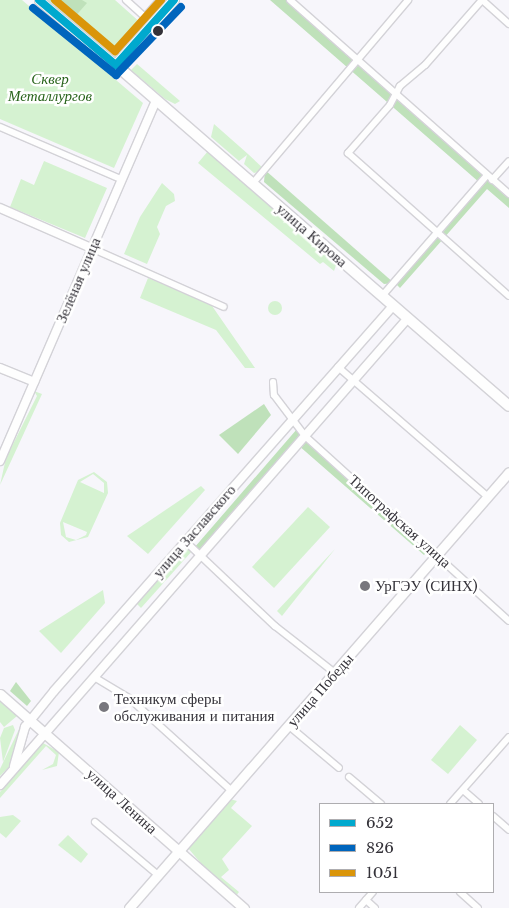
<!DOCTYPE html>
<html>
<head>
<meta charset="utf-8">
<style>
  body { margin:0 }
  #map { position:relative; width:509px; height:908px; overflow:hidden; background:#f7f6fb; font-family:"Libre Baskerville",serif }
  div>[style] { position:absolute }
  [style*='--x'] { left:calc(var(--x)*1px); top:calc(var(--y)*1px); width:calc(var(--w)*1px); rotate:calc(var(--a)*1deg) }
  .green>* { inset:0; background:#d5f2d1 }
  .round { border-radius:50% }
  .forest>* { inset:0; background:#bfe1ba }
  .roads { filter:drop-shadow(1px 0 #d3d2d7) drop-shadow(-1px 0 #d3d2d7) drop-shadow(0 1px #d3d2d7) drop-shadow(0 -1px #d3d2d7) }
  .minor>* { height:6px; margin:-3px; padding:0 3px; transform-origin:3px; border-radius:3px; background:#fefefe }
  .tertiary>* { height:8px; margin:-4px; padding:0 4px; transform-origin:4px; border-radius:4px; background:#fefefe }
  .secondary>* { height:9px; margin:-4.5px; padding:0 4.5px; transform-origin:4.5px; border-radius:4.5px; background:#fefefe }
  .primary>* { height:10px; margin:-5px; padding:0 5px; transform-origin:5px; border-radius:5px; background:#fefefe }
  .bus-1>* { height:8px; margin:-4px; padding:0 4px; transform-origin:4px; border-radius:4px; background:#00a9ce }
  .bus-2>* { height:8px; margin:-4px; padding:0 4px; transform-origin:4px; border-radius:4px; background:#0065bd }
  .bus-3>* { height:8px; margin:-4px; padding:0 4px; transform-origin:4px; border-radius:4px; background:#da9509 }
  .dots>* { width:14px; height:14px; translate:-50% -50%; box-sizing:border-box; border:2px solid #fff; border-radius:50% }
  span { translate:-50% -50%; white-space:nowrap; text-align:center; line-height:1.15; -webkit-text-stroke:5px #fff; paint-order:stroke }
  .park-label { font-size:15px; color:#28631b; font-style:italic }
  .street-label { font-size:15px; color:#343239 }
  .poi-label { font-size:15px; color:#343239 }
  .left { translate:0 -50%; text-align:left }
  .legend { position:absolute; left:319px; top:803px; width:175px; height:90px; box-sizing:border-box; background:#fff; border:1px solid #aeadb0; margin:0; padding:6px 9px; list-style:none; font-size:15px; color:#343239 }
  .legend li { display:flex; align-items:center; gap:10px; height:25px }
  .legend b { width:25px; border:1px solid #aeadb0 }
</style>
</head>
<body>
<div id="map">
  <div class="green">
    <i style="clip-path:polygon(0 0,22px 0,143px 103px,114px 168px,0 119px)"></i>
    <i style="clip-path:polygon(47px 0,115px 0,142px 24px,159px 5px,163px 9px,119px 57px,114px 57px)"></i>
    <i style="clip-path:polygon(137px 64px,180px 101px,175px 104px,165px 99px,131px 70px)"></i>
    <i style="clip-path:polygon(214px 124px,248px 154px,265px 170px,254px 173px,244px 164px,247px 155px,239px 161px,211px 137px)"></i>
    <i style="clip-path:polygon(208px 151px,338px 260px,334px 271px,323px 262px,320px 264px,198px 163px)"></i>
    <i style="clip-path:polygon(44px 161px,107px 188px,85px 238px,10px 207px,21px 179px,34px 185px)"></i>
    <i style="clip-path:polygon(162px 183px,174px 194px,175px 201px,166px 206px,157px 227px,160px 234px,147px 264px,124px 254px,140px 217px)"></i>
    <i style="clip-path:polygon(148px 278px,210px 303px,255px 368px,245px 368px,216px 330px,140px 298px)"></i>
    <i class="round" style="left:268px;top:301px;width:14px;height:14px"></i>
    <i style="clip-path:polygon(34px 391px,42px 394px,0 485px,6px 458px,37px 396px)"></i>
    <i style="clip-path:polygon(evenodd,94px 472px,107px 482px,108px 493px,88px 537px,69px 542px,61px 535px,60px 523px,78px 480px,94px 472px,93px 474px,104px 483px,104px 493px,80px 482px,93px 474px,94px 472px,63px 522px,87px 532px,86px 535px,76px 540px,66px 537px,63px 522px)"></i>
    <i style="clip-path:polygon(201px 486px,205px 490px,148px 554px,127px 536px)"></i>
    <i style="clip-path:polygon(308px 507px,330px 527px,274px 588px,252px 567px)"></i>
    <i style="clip-path:polygon(185px 547px,193px 550px,141px 608px,136px 603px)"></i>
    <i style="clip-path:polygon(335px 549px,282px 616px,277px 611px)"></i>
    <i style="clip-path:polygon(103px 590px,105px 603px,61px 653px,39px 631px)"></i>
    <i style="clip-path:polygon(0 700px,17px 716px,4px 727px,0 722px)"></i>
    <i style="clip-path:polygon(13px 725px,15px 730px,3px 762px,0 738px,4px 728px)"></i>
    <i style="clip-path:polygon(460px 725px,477px 740px,448px 774px,431px 760px)"></i>
    <i style="clip-path:polygon(20px 727px,12px 764px,0 776px,0 769px)"></i>
    <i style="clip-path:polygon(43px 743px,59px 752px,57px 766px,42px 770px,53px 764px,56px 755px,46px 746px,0 798px,0 792px)"></i>
    <i style="clip-path:polygon(230px 799px,237px 801px,231px 808px,252px 826px,222px 859px,229px 870px,221px 877px,239px 892px,236px 896px,215px 880px,188px 848px)"></i>
    <i style="clip-path:polygon(13px 815px,21px 821px,6px 838px,0 833px,0 817px)"></i>
    <i style="clip-path:polygon(68px 835px,88px 854px,81px 863px,58px 845px)"></i>
  </div>
  <div class="forest">
    <i style="clip-path:polygon(49px 0,82px 0,87px 3px,73px 19px)"></i>
    <i style="clip-path:polygon(270px 0,290px 0,509px 194px,509px 208px,487px 189px,400px 288px,396px 284px,480px 183px)"></i>
    <i style="clip-path:polygon(265px 170px,394px 283px,384px 284px,264px 182px)"></i>
    <i style="clip-path:polygon(264px 404px,271px 415px,238px 454px,219px 435px)"></i>
    <i style="clip-path:polygon(297px 429px,431px 547px,424px 555px,298px 445px,202px 555px,194px 548px)"></i>
    <i style="clip-path:polygon(16px 682px,31px 701px,27px 706px,10px 691px)"></i>
  </div>
  <div class="roads">
    <div class="minor">
      <i style="--x:126;--y:0;--w:25;--a:42"></i>
      <i style="--x:145;--y:17;--w:23;--a:-49"></i>
      <i style="--x:290;--y:0;--w:293;--a:41.5"></i>
      <i style="--x:509;--y:24;--w:36;--a:-138"></i>
      <i style="--x:482;--y:0;--w:86;--a:131.2"></i>
      <i style="--x:425;--y:65;--w:33;--a:140"></i>
      <i style="--x:400;--y:86;--w:21;--a:118"></i>
      <i style="--x:390;--y:105;--w:64;--a:131.2"></i>
      <i style="--x:348;--y:153;--w:215;--a:41.6"></i>
      <i style="--x:0;--y:127;--w:132;--a:23.3"></i>
      <i style="--x:492;--y:180;--w:25;--a:-48"></i>
      <i style="--x:253;--y:183;--w:240;--a:-49.7"></i>
      <i style="--x:91;--y:248;--w:145;--a:23.9"></i>
      <i style="--x:382;--y:296;--w:160;--a:-49"></i>
      <i style="--x:338;--y:367;--w:198;--a:40.9"></i>
      <i style="--x:273;--y:382;--w:13;--a:86"></i>
      <i style="--x:274;--y:395;--w:51;--a:52.9"></i>
      <i style="--x:305;--y:436;--w:275;--a:42.2"></i>
      <i style="--x:185;--y:541;--w:124;--a:43.4"></i>
      <i style="--x:275;--y:626;--w:76;--a:38.1"></i>
      <i style="--x:94;--y:677;--w:41;--a:31"></i>
      <i style="--x:129;--y:698;--w:139;--a:42.1"></i>
      <i style="--x:289;--y:726;--w:65;--a:40"></i>
      <i style="--x:349;--y:777;--w:42;--a:40.2"></i>
      <i style="--x:463;--y:790;--w:21;--a:41"></i>
      <i style="--x:450;--y:804;--w:89;--a:-48.6"></i>
      <i style="--x:493;--y:816;--w:21;--a:41"></i>
      <i style="--x:95;--y:822;--w:82;--a:40.1"></i>
      <i style="--x:460;--y:892;--w:24;--a:42"></i>
      <i style="--x:366;--y:900;--w:12;--a:42"></i>
      <i style="--x:359;--y:908;--w:21;--a:-49"></i>
    </div>
    <div class="tertiary">
      <i style="--x:0;--y:208;--w:99;--a:23.7"></i>
      <i style="--x:0;--y:368;--w:37;--a:22"></i>
      <i style="--x:0;--y:461;--w:393;--a:-66.6"></i>
      <i style="--x:14;--y:766;--w:41;--a:-74.2"></i>
      <i style="--x:25;--y:727;--w:46;--a:-51.1"></i>
      <i style="--x:54;--y:691;--w:513;--a:-48.64"></i>
      <i style="--x:0;--y:785;--w:620;--a:-48.86"></i>
    </div>
    <div class="secondary">
      <i style="--x:39;--y:0;--w:101;--a:40.2"></i>
      <i style="--x:0;--y:694;--w:325;--a:41.3"></i>
      <i style="--x:129;--y:908;--w:578;--a:-48.93"></i>
    </div>
    <div class="primary">
      <i style="--x:174;--y:0;--w:87;--a:131.7"></i>
      <i style="--x:116;--y:65;--w:520;--a:40.95"></i>
    </div>
  </div>
  <div class="bus-1">
    <i style="--x:39;--y:0;--w:101;--a:40.2"></i>
    <i style="--x:116;--y:65;--w:87;--a:-48.3"></i>
  </div>
  <div class="bus-2">
    <i style="--x:33;--y:8;--w:107;--a:38.9"></i>
    <i style="--x:116;--y:75;--w:94;--a:-46.3"></i>
  </div>
  <div class="bus-3">
    <i style="--x:55;--y:0;--w:79;--a:40.4"></i>
    <i style="--x:115;--y:51;--w:69;--a:-48"></i>
  </div>
  <div class="dots">
    <i style="left:158px;top:31px;background:#343239"></i>
    <i style="left:365px;top:586px;background:#78777d"></i>
    <i style="left:104px;top:707px;background:#78777d"></i>
  </div>
  <div class="park-label">
    <span style="left:50px;top:87px">Сквер<br>Металлургов</span>
  </div>
  <div class="street-label">
    <span style="left:312px;top:235px;rotate:41deg">улица Кирова</span>
    <span style="left:78px;top:280px;rotate:-67deg">Зелёная улица</span>
    <span style="left:400px;top:521px;rotate:42deg">Типографская улица</span>
    <span style="left:194px;top:531px;rotate:-49deg">улица Заславского</span>
    <span style="left:320px;top:690px;rotate:-49deg">улица Победы</span>
    <span style="left:122px;top:801px;rotate:42deg">улица Ленина</span>
  </div>
  <div class="poi-label">
    <span class="left" style="left:375px;top:586px">УрГЭУ (СИНХ)</span>
    <span class="left" style="left:114px;top:707px">Техникум сферы<br>обслуживания и питания</span>
  </div>
  <ul class="legend">
  <li><b style="height:6px;background:#00a9ce"></b>652</li>
  <li><b style="height:6px;background:#0065bd"></b>826</li>
  <li><b style="height:6px;background:#da9509"></b>1051</li>
  </ul>
</div>
</body>
</html>
